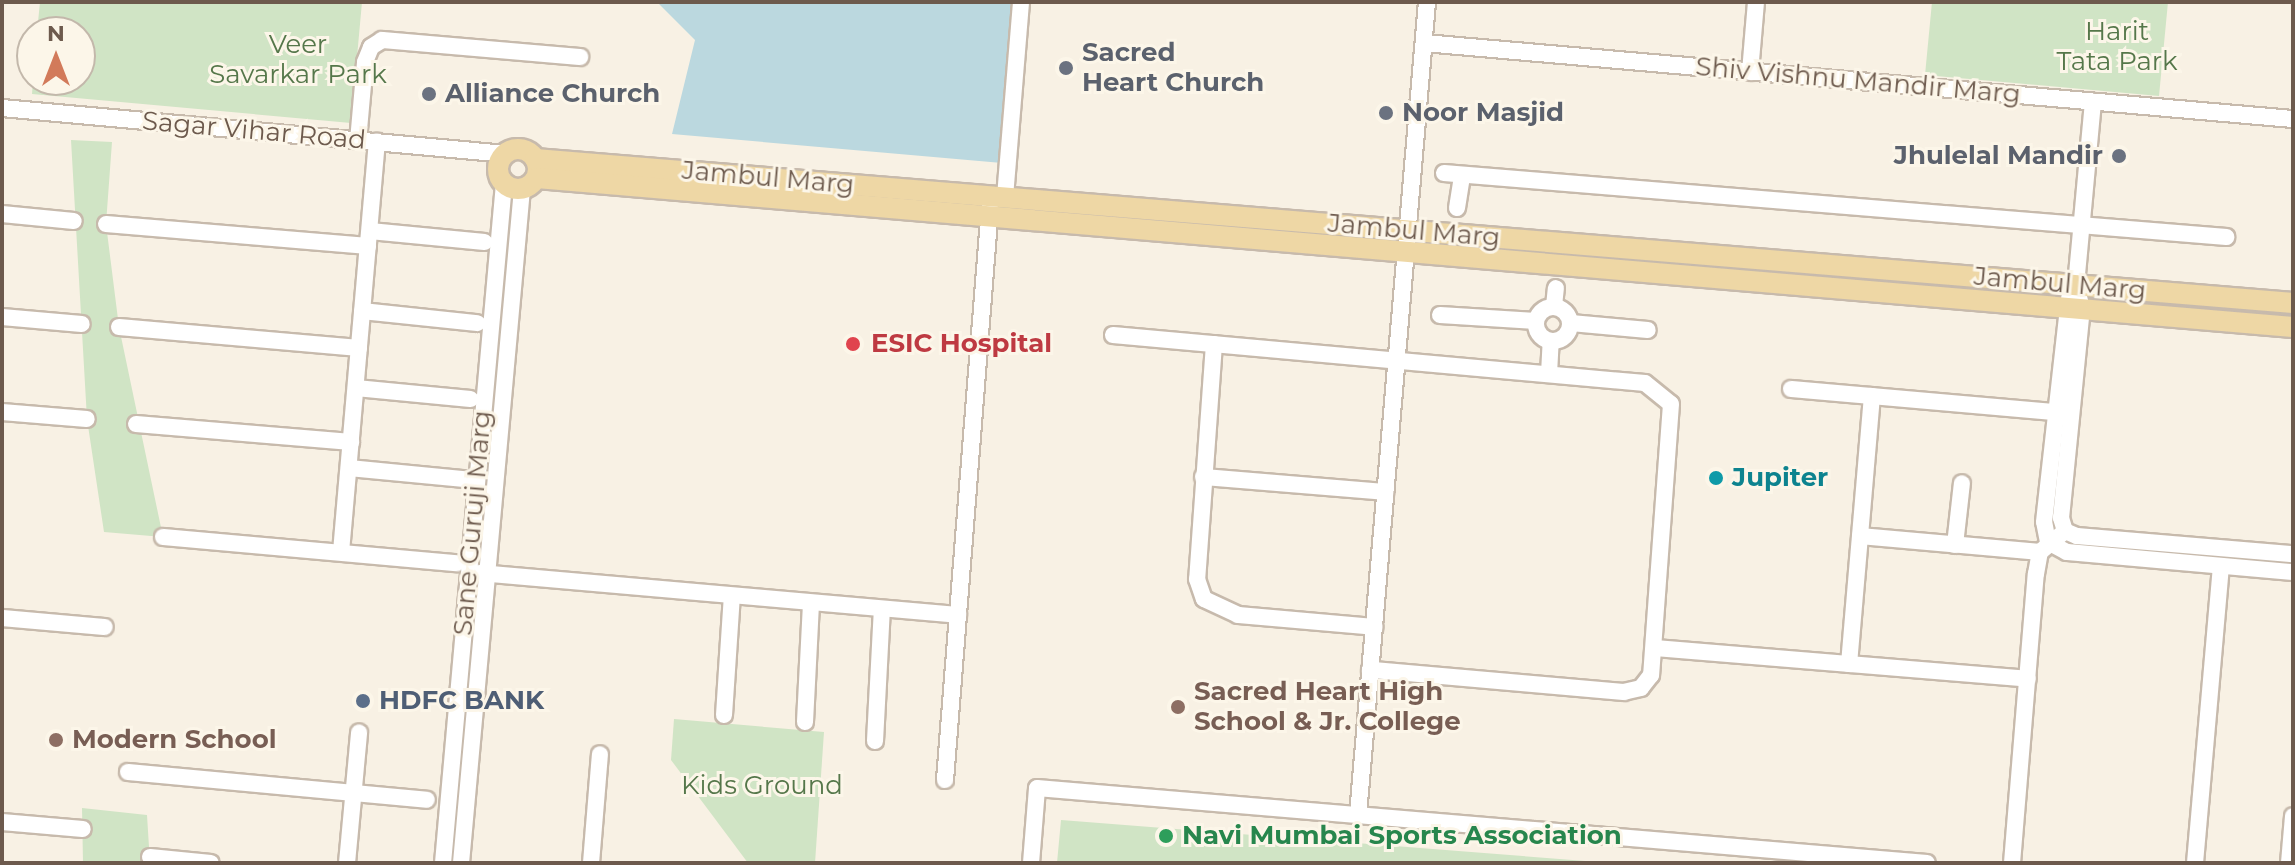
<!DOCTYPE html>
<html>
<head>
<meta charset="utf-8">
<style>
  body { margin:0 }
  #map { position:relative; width:2295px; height:865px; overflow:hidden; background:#f8f1e4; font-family:Montserrat,sans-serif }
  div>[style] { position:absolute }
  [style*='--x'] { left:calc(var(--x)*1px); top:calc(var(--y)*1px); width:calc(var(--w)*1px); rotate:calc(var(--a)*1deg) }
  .green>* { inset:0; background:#d0e4c5 }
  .water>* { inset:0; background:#bbd8df }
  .roads { filter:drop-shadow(2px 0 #c7baac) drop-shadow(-2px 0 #c7baac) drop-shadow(0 2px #c7baac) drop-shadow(0 -2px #c7baac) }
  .minor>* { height:16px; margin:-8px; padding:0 8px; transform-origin:8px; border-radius:8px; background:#fff }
  .minor>.ring { margin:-8px; padding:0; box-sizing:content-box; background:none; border:16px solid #fff; border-radius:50% }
  .major>* { height:20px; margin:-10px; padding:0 10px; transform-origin:10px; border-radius:10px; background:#eed7a5 }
  .major>.ring { margin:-10px; padding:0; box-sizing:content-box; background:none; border:20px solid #eed7a5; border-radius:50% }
  .dots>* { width:22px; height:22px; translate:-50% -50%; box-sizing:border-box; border:4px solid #fcf6e9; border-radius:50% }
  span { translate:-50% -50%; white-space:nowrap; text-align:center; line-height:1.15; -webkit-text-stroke:6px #fcf6e9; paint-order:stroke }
  .park-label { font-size:26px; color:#55774a }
  .worship-label { font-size:26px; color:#5b616d; font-weight:700 }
  .left { translate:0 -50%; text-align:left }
  .right { translate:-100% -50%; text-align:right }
  .street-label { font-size:26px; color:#6d5a4d }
  .health-label { font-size:26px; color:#be3a42; font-weight:700 }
  .culture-label { font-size:26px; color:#0d838f; font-weight:700 }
  .education-label { font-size:26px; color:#785e54; font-weight:700 }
  .service-label { font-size:26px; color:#4e5e75; font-weight:700 }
  .leisure-label { font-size:26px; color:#27864d; font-weight:700 }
  .frame { position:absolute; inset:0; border:4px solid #6d5a4d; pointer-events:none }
  .north { position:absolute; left:16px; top:16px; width:80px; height:80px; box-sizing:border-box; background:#fcf6e9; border:2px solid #c3b8ab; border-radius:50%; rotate:0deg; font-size:22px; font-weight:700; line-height:32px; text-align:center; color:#6d5a4d }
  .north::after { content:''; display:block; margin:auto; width:28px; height:36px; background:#d27a5a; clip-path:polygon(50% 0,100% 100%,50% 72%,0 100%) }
</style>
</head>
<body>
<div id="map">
  <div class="green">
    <i style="clip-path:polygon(40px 2px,362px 2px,351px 123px,32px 94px,33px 80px,80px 80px,80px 32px,37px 32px)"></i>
    <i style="clip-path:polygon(1932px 2px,2168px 2px,2159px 96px,1925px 75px)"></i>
    <i style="clip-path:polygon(71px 140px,112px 142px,106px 224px,119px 327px,163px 537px,104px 532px,87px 419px)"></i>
    <i style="clip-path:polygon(674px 719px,824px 732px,815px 863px,748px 863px,671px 760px)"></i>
    <i style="clip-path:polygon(82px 808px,147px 815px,150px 863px,83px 863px)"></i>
    <i style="clip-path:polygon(1061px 820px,1484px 853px,1611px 863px,1057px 863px)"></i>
  </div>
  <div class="water">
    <i style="clip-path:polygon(657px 2px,1015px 2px,1002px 163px,672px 134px,695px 40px)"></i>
  </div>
  <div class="roads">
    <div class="minor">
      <i style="--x:1424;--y:43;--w:872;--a:5"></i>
      <i style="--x:1750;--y:72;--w:70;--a:-85.1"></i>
      <i style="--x:2;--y:108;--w:506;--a:5.21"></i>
      <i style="--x:358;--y:141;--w:79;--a:-84.9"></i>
      <i style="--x:365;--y:62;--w:16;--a:-68"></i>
      <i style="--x:371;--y:47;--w:13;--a:-32"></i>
      <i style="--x:382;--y:40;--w:199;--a:4.9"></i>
      <i style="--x:1444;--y:173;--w:785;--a:4.68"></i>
      <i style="--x:1005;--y:197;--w:196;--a:-85.3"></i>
      <i style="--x:1457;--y:208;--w:30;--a:-81"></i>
      <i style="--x:2;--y:214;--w:72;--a:5.6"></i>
      <i style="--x:106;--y:224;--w:263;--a:4.8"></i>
      <i style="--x:370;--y:231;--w:115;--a:5.5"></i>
      <i style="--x:1554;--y:306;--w:18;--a:-84"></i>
      <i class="ring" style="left:1536px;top:307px;width:18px;height:18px"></i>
      <i style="--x:362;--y:311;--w:116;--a:6"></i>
      <i style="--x:1440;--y:315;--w:96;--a:3.6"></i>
      <i style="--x:2;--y:317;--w:80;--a:5"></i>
      <i style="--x:1571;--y:323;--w:77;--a:5.2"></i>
      <i style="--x:119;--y:327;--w:241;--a:5"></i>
      <i style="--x:1113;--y:335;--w:534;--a:5.16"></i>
      <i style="--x:1645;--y:383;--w:33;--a:39"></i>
      <i style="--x:1671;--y:404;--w:272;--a:94.2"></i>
      <i style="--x:1651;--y:675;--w:16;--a:128"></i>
      <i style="--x:1641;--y:688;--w:17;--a:167"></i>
      <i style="--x:1624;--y:692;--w:255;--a:-175"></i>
      <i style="--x:1214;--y:344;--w:236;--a:94.1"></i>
      <i style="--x:1197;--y:579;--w:21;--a:71"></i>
      <i style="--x:1204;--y:599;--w:38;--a:25"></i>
      <i style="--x:1238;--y:615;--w:137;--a:5"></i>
      <i style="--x:1549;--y:374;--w:33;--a:-87"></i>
      <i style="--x:356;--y:388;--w:115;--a:5.5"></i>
      <i style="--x:1791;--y:389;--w:264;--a:5"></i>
      <i style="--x:2;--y:412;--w:85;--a:4.7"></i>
      <i style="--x:136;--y:424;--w:216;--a:4.8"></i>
      <i style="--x:349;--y:468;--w:116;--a:5.5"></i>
      <i style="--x:1203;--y:477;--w:183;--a:4.7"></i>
      <i style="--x:2065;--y:531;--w:14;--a:-107"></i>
      <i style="--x:2061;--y:518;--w:210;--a:-84.3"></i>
      <i style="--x:2082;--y:309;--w:25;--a:-104"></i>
      <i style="--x:2076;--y:285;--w:184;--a:-84.7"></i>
      <i style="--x:2065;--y:531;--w:13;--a:23"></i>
      <i style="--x:2077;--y:536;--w:217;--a:4.8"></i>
      <i style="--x:1860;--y:536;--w:181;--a:5.1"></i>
      <i style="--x:163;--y:537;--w:295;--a:5.1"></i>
      <i style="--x:2048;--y:542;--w:20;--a:-101"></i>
      <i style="--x:2044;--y:522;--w:225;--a:-83.6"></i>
      <i style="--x:2048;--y:542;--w:21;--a:28"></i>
      <i style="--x:2067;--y:552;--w:227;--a:5.1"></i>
      <i style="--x:1955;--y:545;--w:62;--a:-83.6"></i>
      <i style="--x:341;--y:552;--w:412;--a:-85"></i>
      <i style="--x:479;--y:573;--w:481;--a:5"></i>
      <i style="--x:2;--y:618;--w:103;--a:5"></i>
      <i style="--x:1654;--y:648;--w:375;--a:4.7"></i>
      <i style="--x:1849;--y:664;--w:269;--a:-85.1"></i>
      <i style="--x:724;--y:715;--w:119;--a:-86.2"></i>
      <i style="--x:805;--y:722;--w:119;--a:-87.1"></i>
      <i style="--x:875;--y:741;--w:132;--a:-87"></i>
      <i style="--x:128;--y:772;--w:300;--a:5.3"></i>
      <i style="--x:945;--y:780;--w:575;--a:-85.51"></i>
      <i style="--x:1358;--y:815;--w:816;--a:-85.15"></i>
      <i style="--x:2;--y:822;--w:81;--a:4.9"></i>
      <i style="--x:150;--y:857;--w:61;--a:5.6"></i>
      <i style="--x:347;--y:863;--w:131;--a:-84.7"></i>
      <i style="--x:443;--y:863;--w:683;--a:-84.87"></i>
      <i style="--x:461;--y:863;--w:677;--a:-84.83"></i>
      <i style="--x:591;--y:863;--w:109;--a:-85.3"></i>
      <i style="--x:1031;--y:863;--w:75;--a:-85.4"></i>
      <i style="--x:1037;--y:788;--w:893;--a:4.82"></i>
      <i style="--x:2012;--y:863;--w:290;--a:-85.3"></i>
      <i style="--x:2036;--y:574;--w:22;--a:-80"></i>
      <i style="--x:2040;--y:552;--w:33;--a:-40"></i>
      <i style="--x:2195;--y:863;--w:298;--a:-85"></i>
      <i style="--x:2289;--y:863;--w:47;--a:-85.1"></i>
    </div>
    <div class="major">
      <i class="ring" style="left:498px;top:149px;width:20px;height:20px"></i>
      <i style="--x:535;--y:159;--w:1764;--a:4.68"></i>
      <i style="--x:537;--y:178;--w:1762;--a:4.85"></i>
    </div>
  </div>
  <div class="dots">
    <i style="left:1066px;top:68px;background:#6b7280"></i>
    <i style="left:429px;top:94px;background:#6b7280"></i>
    <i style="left:1386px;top:113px;background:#6b7280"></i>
    <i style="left:2119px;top:156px;background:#6b7280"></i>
    <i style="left:853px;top:344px;background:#e0444e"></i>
    <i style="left:1716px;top:478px;background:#0f9aa8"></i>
    <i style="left:363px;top:701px;background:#5c6f8a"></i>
    <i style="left:1178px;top:707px;background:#8d6e63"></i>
    <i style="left:56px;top:740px;background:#8d6e63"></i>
    <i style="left:1166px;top:836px;background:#2e9e5b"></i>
  </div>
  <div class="park-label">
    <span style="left:2117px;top:47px">Harit<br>Tata Park</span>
    <span style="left:298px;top:60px">Veer<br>Savarkar Park</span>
    <span style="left:762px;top:786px">Kids Ground</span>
  </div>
  <div class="worship-label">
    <span class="left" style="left:1082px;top:68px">Sacred<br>Heart Church</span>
    <span class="left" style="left:445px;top:94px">Alliance Church</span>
    <span class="left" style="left:1402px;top:113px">Noor Masjid</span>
    <span class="right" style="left:2103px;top:156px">Jhulelal Mandir</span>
  </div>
  <div class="street-label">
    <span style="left:1858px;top:81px;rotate:5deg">Shiv Vishnu Mandir Marg</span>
    <span style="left:254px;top:131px;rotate:5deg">Sagar Vihar Road</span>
    <span style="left:768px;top:178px;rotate:5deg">Jambul Marg</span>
    <span style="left:1414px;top:231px;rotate:5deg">Jambul Marg</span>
    <span style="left:2060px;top:284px;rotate:5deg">Jambul Marg</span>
    <span style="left:473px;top:523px;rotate:-85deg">Sane Guruji Marg</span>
  </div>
  <div class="health-label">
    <span class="left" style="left:871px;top:344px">ESIC Hospital</span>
  </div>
  <div class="culture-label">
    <span class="left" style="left:1732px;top:478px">Jupiter</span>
  </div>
  <div class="education-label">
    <span class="left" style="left:1194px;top:707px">Sacred Heart High<br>School &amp; Jr. College</span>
    <span class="left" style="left:72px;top:740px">Modern School</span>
  </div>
  <div class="service-label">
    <span class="left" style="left:379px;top:701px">HDFC BANK</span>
  </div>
  <div class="leisure-label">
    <span class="left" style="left:1182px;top:836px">Navi Mumbai Sports Association</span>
  </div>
  <div class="frame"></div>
  <div class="north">N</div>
</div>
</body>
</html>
